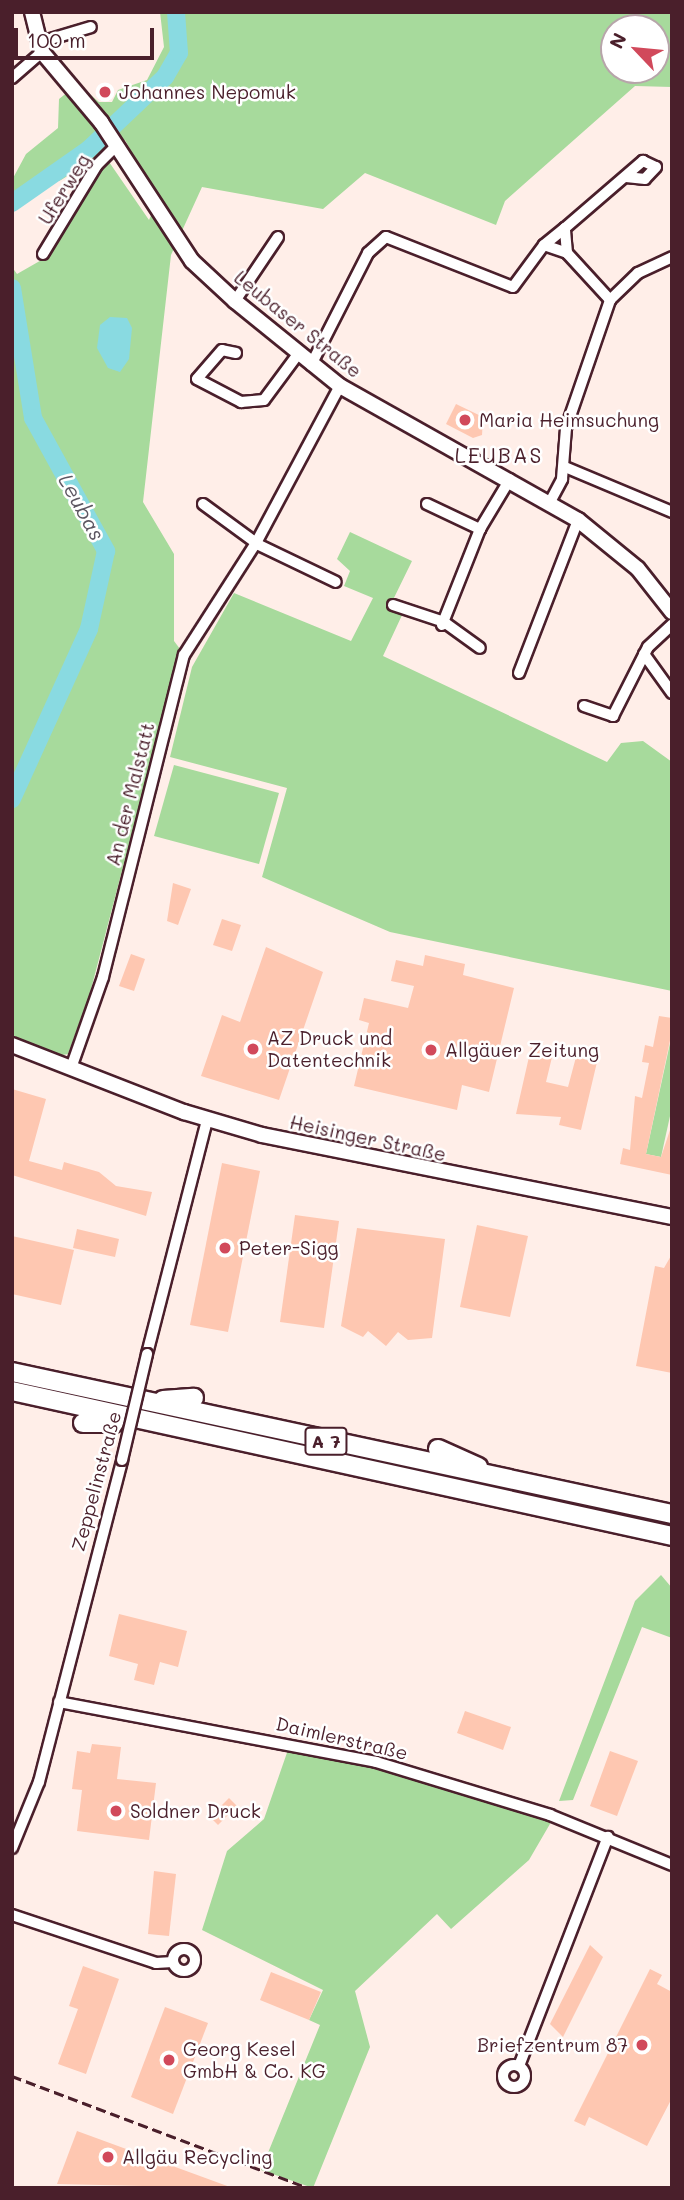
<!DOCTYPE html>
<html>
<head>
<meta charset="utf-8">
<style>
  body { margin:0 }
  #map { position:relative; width:684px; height:2200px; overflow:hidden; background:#ffeee8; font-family:Mali,sans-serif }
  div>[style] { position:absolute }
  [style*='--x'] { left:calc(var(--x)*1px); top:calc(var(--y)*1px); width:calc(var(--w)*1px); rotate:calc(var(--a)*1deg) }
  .green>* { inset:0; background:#a7da9c }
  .water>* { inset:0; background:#89dae1 }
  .river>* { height:18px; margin:-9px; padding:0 9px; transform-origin:9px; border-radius:9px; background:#89dae1 }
  .building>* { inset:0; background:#fec7b1 }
  .roads { filter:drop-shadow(2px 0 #4a1f2b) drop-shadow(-2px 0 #4a1f2b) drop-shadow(0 2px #4a1f2b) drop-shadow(0 -2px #4a1f2b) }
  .street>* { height:10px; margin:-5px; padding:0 5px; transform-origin:5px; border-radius:5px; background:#fff }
  .street>.ring { margin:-5px; padding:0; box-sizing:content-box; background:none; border:10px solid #fff; border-radius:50% }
  .secondary>* { height:14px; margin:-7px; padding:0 7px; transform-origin:7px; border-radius:7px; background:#fff }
  .highway>* { height:18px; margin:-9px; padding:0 9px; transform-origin:9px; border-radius:9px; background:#fff }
  .rail>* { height:2.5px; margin-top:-1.25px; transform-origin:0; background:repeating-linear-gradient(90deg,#4a1f2b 0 10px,transparent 0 15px) }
  .bridges { filter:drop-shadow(2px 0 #4a1f2b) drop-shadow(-2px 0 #4a1f2b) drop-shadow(0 2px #4a1f2b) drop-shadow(0 -2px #4a1f2b) }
  .street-bridge>* { height:10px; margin:-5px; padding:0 5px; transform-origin:5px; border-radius:5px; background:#fff }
  .dots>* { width:19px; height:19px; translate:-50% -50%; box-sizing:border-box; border:4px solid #fff; border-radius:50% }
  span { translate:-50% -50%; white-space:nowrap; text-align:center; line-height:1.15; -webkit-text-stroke:5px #fff; paint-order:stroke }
  .shield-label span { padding:2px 5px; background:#fff; border:2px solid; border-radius:5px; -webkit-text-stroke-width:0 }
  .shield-label { font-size:18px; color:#4a1f2b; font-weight:700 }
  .poi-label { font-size:19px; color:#4a1f2b }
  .left { translate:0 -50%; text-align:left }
  .right { translate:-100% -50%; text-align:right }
  .street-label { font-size:19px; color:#4a1f2b }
  .neighbourhood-label { font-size:21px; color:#4a1f2b; letter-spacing:2px }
  .water-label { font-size:21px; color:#5d5762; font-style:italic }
  .frame { position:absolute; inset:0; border:14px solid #4a1f2b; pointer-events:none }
  .north { position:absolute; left:600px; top:14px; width:70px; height:70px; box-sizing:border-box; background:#fff; border:2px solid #b7a5aa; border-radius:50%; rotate:296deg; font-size:19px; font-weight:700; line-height:28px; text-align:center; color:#4a1f2b }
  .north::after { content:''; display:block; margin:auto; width:24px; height:32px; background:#d1495b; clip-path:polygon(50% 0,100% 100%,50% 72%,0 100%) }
  .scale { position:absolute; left:14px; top:28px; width:140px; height:32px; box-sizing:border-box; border:4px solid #4a1f2b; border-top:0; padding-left:9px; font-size:21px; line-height:24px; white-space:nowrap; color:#4a1f2b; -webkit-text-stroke:5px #fff; paint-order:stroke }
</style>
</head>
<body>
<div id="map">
  <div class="green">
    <i style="clip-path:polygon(evenodd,160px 12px,672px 12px,672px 87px,635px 86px,505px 201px,496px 225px,365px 173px,323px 209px,202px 187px,171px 255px,143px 502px,174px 554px,174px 641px,180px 649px,90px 993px,68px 1054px,57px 1056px,12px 1035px,12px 267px,17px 274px,45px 258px,107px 159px,149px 220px,158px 200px,125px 140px,61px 180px,27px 193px,12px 208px,12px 180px,26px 154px,58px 128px,59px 99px,78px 84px,99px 102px,112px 102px,118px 90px,147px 80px,164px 47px,160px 12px,614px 28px,656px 28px,656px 70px,614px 70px,614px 28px)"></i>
    <i style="clip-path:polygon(350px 532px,412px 561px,390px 606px,403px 613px,383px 656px,607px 762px,621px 743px,643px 741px,672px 762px,672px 991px,390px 932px,262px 877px,287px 788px,170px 757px,192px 667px,234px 593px,351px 641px,373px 598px,344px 586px,350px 571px,337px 559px)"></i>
    <i style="clip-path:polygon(174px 765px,279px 793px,259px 864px,154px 836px)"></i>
    <i style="clip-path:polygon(672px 1034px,672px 1107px,661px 1157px,646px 1154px)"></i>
    <i style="clip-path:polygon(661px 1575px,672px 1588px,672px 1638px,642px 1627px,573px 1800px,559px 1801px,635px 1601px)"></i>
    <i style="clip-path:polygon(290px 1744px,376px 1762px,554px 1817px,529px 1860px,451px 1929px,437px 1914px,355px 1991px,370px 2047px,313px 2188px,261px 2170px,320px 2025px,309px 2020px,323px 1990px,202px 1930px,227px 1851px,264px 1819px)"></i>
  </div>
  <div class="water">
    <i style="clip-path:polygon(110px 317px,127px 318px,132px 328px,129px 359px,120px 372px,108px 368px,97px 348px,100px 325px)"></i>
  </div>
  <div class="river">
    <i style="--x:12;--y:203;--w:94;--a:-35"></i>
    <i style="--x:89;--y:149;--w:105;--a:-43.5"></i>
    <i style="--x:165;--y:77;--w:28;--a:-60"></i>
    <i style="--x:179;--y:53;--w:41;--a:-94.2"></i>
    <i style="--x:12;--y:288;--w:132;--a:80.8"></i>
    <i style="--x:33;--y:418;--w:152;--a:61.2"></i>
    <i style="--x:106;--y:551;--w:80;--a:102.3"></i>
    <i style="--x:89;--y:629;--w:187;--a:114.4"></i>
  </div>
  <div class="building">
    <i style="clip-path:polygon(456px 404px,483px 417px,482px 435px,473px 438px,446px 424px)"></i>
    <i style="clip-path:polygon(173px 883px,191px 889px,178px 925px,167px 921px)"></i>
    <i style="clip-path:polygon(222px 919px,241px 925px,232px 951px,213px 945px)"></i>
    <i style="clip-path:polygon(266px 947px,323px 972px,279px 1100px,201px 1076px,222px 1015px,240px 1022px)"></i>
    <i style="clip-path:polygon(131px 954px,145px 959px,134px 991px,119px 986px)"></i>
    <i style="clip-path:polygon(425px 955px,465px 964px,463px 975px,514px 988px,489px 1092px,462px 1085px,457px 1110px,354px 1086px,369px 1023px,359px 1020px,364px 998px,408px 1008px,414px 986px,391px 981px,396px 960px,423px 966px)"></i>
    <i style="clip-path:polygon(659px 1016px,672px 1018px,672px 1031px,646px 1154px,661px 1157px,672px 1124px,672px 1175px,620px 1164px,623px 1148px,630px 1150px,635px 1096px,642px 1098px,649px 1063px,642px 1062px,645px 1045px,653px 1047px)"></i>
    <i style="clip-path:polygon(531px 1048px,553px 1053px,546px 1082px,568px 1087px,576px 1057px,597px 1062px,581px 1130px,559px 1125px,561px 1117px,516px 1114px)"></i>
    <i style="clip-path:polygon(12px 1089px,46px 1099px,29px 1161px,62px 1170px,64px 1162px,99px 1172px,116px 1186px,152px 1192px,146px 1216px,12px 1175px)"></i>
    <i style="clip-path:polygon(222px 1163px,260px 1171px,228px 1332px,190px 1325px)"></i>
    <i style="clip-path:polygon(295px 1215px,339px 1221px,324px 1328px,280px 1322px)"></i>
    <i style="clip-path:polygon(477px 1225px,528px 1236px,510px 1317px,460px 1307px)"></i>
    <i style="clip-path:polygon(357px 1228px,445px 1239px,432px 1338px,408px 1340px,398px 1332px,386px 1346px,368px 1331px,363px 1337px,341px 1326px)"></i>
    <i style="clip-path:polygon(77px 1229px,119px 1239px,115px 1257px,73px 1248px)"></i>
    <i style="clip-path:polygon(12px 1236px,74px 1250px,61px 1305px,12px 1294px)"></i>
    <i style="clip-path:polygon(672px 1254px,672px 1373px,636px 1366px,655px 1266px,664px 1268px)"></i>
    <i style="clip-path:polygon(119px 1614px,187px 1631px,178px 1667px,160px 1662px,154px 1685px,134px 1680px,138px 1664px,109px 1656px)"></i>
    <i style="clip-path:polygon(465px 1711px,511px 1727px,503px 1750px,457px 1733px)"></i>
    <i style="clip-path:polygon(92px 1744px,121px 1747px,117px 1779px,156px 1783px,149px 1840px,77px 1831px,82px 1790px,72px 1789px,77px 1751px,90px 1753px)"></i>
    <i style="clip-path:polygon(610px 1751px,638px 1761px,617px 1816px,590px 1806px)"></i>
    <i style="clip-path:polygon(229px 1798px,237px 1806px,218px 1825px,210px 1817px)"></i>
    <i style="clip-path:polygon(154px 1871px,176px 1874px,169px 1936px,148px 1934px)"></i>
    <i style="clip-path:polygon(590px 1945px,603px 1957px,563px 2037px,550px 2024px)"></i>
    <i style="clip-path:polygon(83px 1966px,119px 1979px,86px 2074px,58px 2064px,78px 2009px,69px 2006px)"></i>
    <i style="clip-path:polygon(650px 1969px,662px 1975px,657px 1984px,672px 1992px,672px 2098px,647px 2146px,589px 2117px,585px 2126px,574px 2121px)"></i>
    <i style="clip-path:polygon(271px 1972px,321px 1992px,309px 2020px,260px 2000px)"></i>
    <i style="clip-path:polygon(165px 2007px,208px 2023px,173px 2114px,131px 2097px)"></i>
    <i style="clip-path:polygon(77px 2131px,230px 2187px,229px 2188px,57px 2184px)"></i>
  </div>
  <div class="roads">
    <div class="street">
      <i style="--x:37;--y:43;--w:56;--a:-16.5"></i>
      <i style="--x:12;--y:78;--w:40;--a:-41"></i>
      <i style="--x:544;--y:245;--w:27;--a:-39"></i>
      <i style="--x:567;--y:253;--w:25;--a:-95"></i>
      <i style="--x:565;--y:228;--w:103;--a:-40.7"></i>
      <i style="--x:643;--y:161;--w:14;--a:25"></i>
      <i style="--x:656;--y:167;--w:16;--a:133"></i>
      <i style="--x:645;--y:179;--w:19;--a:-174"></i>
      <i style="--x:43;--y:254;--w:104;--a:-58.8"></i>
      <i style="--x:97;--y:165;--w:28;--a:-45"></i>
      <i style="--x:235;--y:301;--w:77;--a:-56.1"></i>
      <i style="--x:236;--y:353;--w:14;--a:-168"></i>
      <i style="--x:222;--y:350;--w:38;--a:131"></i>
      <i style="--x:197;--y:379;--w:50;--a:27.6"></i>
      <i style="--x:241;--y:402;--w:23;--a:-5"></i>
      <i style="--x:264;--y:400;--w:57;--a:-53.5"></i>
      <i style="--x:311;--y:365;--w:126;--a:-63"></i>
      <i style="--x:368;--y:253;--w:24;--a:-42"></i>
      <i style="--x:386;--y:237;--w:136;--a:21.5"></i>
      <i style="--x:513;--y:287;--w:52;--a:-53.6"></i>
      <i style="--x:544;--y:245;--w:24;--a:19"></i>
      <i style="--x:567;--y:253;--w:64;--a:47.5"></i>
      <i style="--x:565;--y:467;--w:116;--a:22.8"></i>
      <i style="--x:550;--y:502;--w:26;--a:-62"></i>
      <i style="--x:562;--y:479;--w:51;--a:-85.5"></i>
      <i style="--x:566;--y:428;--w:135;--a:-71"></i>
      <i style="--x:610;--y:300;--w:39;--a:-44"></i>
      <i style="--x:638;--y:273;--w:38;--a:-25"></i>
      <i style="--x:203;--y:504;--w:69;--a:36.2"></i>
      <i style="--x:259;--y:545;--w:85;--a:25.7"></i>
      <i style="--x:427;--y:504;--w:59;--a:25.3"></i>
      <i style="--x:393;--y:605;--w:54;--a:18.4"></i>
      <i style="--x:444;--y:622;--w:44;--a:35.8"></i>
      <i style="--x:442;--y:625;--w:103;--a:-68.4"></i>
      <i style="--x:480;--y:529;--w:58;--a:-59"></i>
      <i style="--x:644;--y:654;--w:48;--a:54.3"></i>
      <i style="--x:519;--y:673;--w:164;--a:-68.9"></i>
      <i style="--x:584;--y:706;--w:31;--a:19"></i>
      <i style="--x:613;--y:716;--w:77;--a:-63.1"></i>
      <i style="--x:648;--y:647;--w:33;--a:-43"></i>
      <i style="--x:71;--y:1068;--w:96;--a:-70.6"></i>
      <i style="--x:103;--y:977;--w:332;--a:-75.9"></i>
      <i style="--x:184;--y:655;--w:133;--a:-57.3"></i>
      <i style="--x:256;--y:543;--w:178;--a:-61.9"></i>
      <i style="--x:147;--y:1354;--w:242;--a:-75.6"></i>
      <i style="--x:59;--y:1702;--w:323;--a:10.7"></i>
      <i style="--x:376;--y:1762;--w:182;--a:16.9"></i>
      <i style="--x:550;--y:1815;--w:132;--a:22.3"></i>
      <i style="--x:12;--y:1848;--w:71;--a:-67.8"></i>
      <i style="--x:39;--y:1782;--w:333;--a:-75.5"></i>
      <i style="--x:12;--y:1915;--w:152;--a:18.4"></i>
      <i style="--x:156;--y:1963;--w:17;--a:-3"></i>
      <i class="ring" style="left:173px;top:1949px;width:12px;height:12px"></i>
      <i class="ring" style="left:503px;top:2065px;width:12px;height:12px"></i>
      <i style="--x:519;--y:2066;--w:246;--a:-68.8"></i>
    </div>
    <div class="secondary">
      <i style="--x:32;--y:12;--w:41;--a:76"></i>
      <i style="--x:42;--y:52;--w:92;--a:49.9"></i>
      <i style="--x:101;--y:122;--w:166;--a:56.8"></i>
      <i style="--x:192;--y:261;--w:59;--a:42.9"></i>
      <i style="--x:235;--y:301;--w:135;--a:39"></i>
      <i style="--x:340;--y:386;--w:273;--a:29.4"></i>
      <i style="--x:578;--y:520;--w:77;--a:39.2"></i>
      <i style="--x:638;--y:569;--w:55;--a:51.7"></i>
      <i style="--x:12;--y:1045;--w:185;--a:21.3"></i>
      <i style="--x:184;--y:1112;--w:81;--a:16.4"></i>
      <i style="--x:262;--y:1135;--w:418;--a:11.3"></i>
    </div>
    <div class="highway">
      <i style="--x:12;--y:1372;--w:675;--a:12.14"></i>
      <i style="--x:12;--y:1391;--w:676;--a:12.39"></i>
      <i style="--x:163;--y:1400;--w:31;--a:-4"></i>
      <i style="--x:83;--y:1423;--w:31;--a:0"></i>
      <i style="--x:438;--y:1449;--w:44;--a:24.2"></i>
    </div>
  </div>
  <div class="rail">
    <i style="--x:12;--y:2076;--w:316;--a:20.7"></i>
  </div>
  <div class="bridges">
    <div class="street-bridge">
      <i style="--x:122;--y:1460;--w:109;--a:-76.7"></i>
    </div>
  </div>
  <div class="dots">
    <i style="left:105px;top:92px;background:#d1495b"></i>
    <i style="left:465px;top:420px;background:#d1495b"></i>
    <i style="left:253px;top:1049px;background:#d1495b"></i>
    <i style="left:431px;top:1050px;background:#d1495b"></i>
    <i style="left:225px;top:1248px;background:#d1495b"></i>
    <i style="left:116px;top:1811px;background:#d1495b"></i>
    <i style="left:642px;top:2045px;background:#d1495b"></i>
    <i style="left:169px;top:2060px;background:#d1495b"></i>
    <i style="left:108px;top:2157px;background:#d1495b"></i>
  </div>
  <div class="shield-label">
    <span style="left:326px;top:1441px">A 7</span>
  </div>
  <div class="poi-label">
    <span class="left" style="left:119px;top:92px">Johannes Nepomuk</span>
    <span class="left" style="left:479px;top:420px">Maria Heimsuchung</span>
    <span class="left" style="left:267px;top:1049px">AZ Druck und<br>Datentechnik</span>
    <span class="left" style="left:445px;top:1050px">Allgäuer Zeitung</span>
    <span class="left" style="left:239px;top:1248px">Peter-Sigg</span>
    <span class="left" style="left:130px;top:1811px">Soldner Druck</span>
    <span class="right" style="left:628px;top:2045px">Briefzentrum 87</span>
    <span class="left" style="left:183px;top:2060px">Georg Kesel<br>GmbH &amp; Co. KG</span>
    <span class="left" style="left:122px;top:2157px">Allgäu Recycling</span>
  </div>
  <div class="street-label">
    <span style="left:64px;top:189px;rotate:-58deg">Uferweg</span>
    <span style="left:298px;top:324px;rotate:39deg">Leubaser Straße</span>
    <span style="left:130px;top:794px;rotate:-76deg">An der Malstatt</span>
    <span style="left:368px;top:1138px;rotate:12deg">Heisinger Straße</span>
    <span style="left:96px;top:1481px;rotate:-75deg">Zeppelinstraße</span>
    <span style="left:342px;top:1738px;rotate:13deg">Daimlerstraße</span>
  </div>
  <div class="neighbourhood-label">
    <span style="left:499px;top:455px">LEUBAS</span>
  </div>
  <div class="water-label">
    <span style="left:82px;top:507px;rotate:61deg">Leubas</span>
  </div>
  <div class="frame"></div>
  <div class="north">N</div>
  <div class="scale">100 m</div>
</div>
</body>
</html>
